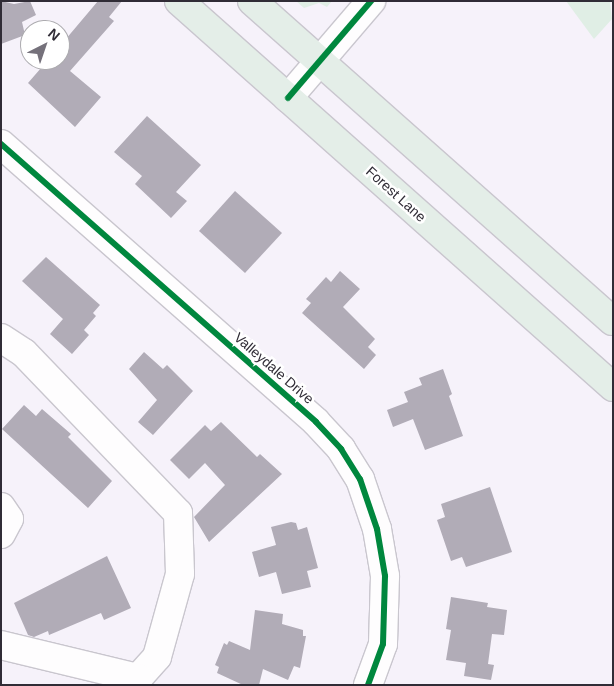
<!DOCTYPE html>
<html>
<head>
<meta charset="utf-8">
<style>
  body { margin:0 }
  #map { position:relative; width:614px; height:686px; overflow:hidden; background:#f6f2fa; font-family:Helvetica,sans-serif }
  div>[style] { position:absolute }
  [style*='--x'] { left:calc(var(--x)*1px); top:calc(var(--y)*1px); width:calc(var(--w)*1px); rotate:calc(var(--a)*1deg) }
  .green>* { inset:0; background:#e0eee5 }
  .building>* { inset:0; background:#b1acb7 }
  .roads { filter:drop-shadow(1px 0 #c9c6ce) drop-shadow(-1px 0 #c9c6ce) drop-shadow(0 1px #c9c6ce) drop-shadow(0 -1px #c9c6ce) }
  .minor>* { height:28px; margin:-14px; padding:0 14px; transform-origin:14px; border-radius:14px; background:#fefdfe }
  .major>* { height:28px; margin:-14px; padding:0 14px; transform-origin:14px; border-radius:14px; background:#e4eee8 }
  .cycleway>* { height:6px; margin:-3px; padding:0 3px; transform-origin:3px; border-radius:3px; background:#00873e }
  span { translate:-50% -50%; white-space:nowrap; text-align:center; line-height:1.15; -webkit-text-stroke:5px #fff; paint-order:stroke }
  .street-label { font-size:14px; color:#302c36 }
  .frame { position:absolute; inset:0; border:2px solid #302c36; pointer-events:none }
  .north { position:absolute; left:20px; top:20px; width:50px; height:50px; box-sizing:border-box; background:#fff; border:1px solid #acabaf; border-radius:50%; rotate:41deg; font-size:14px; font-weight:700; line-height:20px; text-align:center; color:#302c36 }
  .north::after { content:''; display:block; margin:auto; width:18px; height:22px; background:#75717b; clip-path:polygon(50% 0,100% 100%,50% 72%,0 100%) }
</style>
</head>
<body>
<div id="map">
  <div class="green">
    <i style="clip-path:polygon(296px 1px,332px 1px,327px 7px,319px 3px,304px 8px)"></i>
    <i style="clip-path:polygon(566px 1px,610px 1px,612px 19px,594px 39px)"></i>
  </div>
  <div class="building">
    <i style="clip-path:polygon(1px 1px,14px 4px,30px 1px,36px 15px,22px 22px,25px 35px,1px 44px)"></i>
    <i style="clip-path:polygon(98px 1px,122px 1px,109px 17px,114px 21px,70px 71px,101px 97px,75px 127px,28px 83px,48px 60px,60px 60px,60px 46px)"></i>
    <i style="clip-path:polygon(147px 116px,201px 165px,176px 192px,187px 201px,171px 218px,135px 184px,142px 176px,114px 152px)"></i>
    <i style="clip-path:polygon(235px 191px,282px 233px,245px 273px,199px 231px)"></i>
    <i style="clip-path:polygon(46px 257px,100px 305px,93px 313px,96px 316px,84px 330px,89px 335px,72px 354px,50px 334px,63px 319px,22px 281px)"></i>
    <i style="clip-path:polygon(340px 271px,360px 289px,343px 307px,375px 339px,368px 347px,376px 355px,364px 369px,302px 313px,311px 303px,306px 299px,326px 277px,331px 282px)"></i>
    <i style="clip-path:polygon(144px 352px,163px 369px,167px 365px,193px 391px,153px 435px,138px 422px,157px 400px,129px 369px)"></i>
    <i style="clip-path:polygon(443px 369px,452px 394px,449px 396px,463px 436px,425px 450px,413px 419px,393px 427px,387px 410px,408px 402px,404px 392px,422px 385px,419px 378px)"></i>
    <i style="clip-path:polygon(24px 405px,36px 416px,42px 409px,71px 434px,68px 437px,112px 481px,88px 508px,2px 429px)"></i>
    <i style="clip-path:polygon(221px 422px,257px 457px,260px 454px,282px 474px,209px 542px,194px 517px,225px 485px,205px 463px,189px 479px,170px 460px,205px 425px,211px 431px)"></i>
    <i style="clip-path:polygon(490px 487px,512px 552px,466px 567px,462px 557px,451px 561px,437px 520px,445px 517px,441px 504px)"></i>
    <i style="clip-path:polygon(291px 522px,296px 523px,298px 530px,307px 527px,318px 568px,307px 571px,311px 587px,282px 594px,276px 572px,259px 577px,252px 552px,276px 545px,271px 527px)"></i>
    <i style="clip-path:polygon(107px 556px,131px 608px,104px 620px,101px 613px,49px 635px,48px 631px,34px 637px,28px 635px,14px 603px)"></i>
    <i style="clip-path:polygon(451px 597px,488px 603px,487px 607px,507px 610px,504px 635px,492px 634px,488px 664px,494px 665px,491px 680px,464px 676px,466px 663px,446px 660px,451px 630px,446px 629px)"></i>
    <i style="clip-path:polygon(255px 610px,283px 614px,282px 624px,303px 630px,303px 636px,306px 636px,300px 668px,294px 666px,288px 680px,263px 669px,259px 685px,243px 685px,217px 673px,219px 667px,215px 665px,224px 643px,227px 645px,229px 641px,250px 650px)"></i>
  </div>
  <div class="roads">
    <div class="minor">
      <i style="--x:288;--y:98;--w:128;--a:-49.4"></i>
      <i style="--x:1;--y:144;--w:420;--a:41.4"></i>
      <i style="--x:316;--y:422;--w:37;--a:47"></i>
      <i style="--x:341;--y:449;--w:36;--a:58"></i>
      <i style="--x:360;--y:479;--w:53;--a:71.2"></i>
      <i style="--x:377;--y:529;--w:48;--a:80.3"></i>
      <i style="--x:385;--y:576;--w:68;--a:91.7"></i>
      <i style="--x:383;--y:644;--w:44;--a:110.1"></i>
      <i style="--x:1;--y:338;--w:27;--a:33"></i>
      <i style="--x:24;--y:353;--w:222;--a:46.1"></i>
      <i style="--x:178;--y:513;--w:61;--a:88.1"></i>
      <i style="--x:180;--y:574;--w:86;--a:105.5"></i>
      <i style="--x:157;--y:657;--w:28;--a:132"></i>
      <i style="--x:138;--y:678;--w:141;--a:-166.5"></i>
      <i style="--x:1;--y:507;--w:14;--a:56"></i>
      <i style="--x:9;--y:519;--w:17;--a:118"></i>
    </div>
    <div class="major">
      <i style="--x:179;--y:1;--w:581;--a:41.65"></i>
      <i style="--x:252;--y:1;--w:482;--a:41.6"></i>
    </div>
  </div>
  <div class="cycleway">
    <i style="--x:288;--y:98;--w:128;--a:-49.4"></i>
    <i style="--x:1;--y:144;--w:420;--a:41.4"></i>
    <i style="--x:316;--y:422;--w:37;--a:47"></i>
    <i style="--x:341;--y:449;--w:36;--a:58"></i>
    <i style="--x:360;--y:479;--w:53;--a:71.2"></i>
    <i style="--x:377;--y:529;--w:48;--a:80.3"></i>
    <i style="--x:385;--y:576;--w:68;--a:91.7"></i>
    <i style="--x:383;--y:644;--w:44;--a:110.1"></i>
  </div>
  <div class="street-label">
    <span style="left:396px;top:194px;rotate:42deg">Forest Lane</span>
    <span style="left:274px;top:368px;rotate:41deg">Valleydale Drive</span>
  </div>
  <div class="frame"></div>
  <div class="north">N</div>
</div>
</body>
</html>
